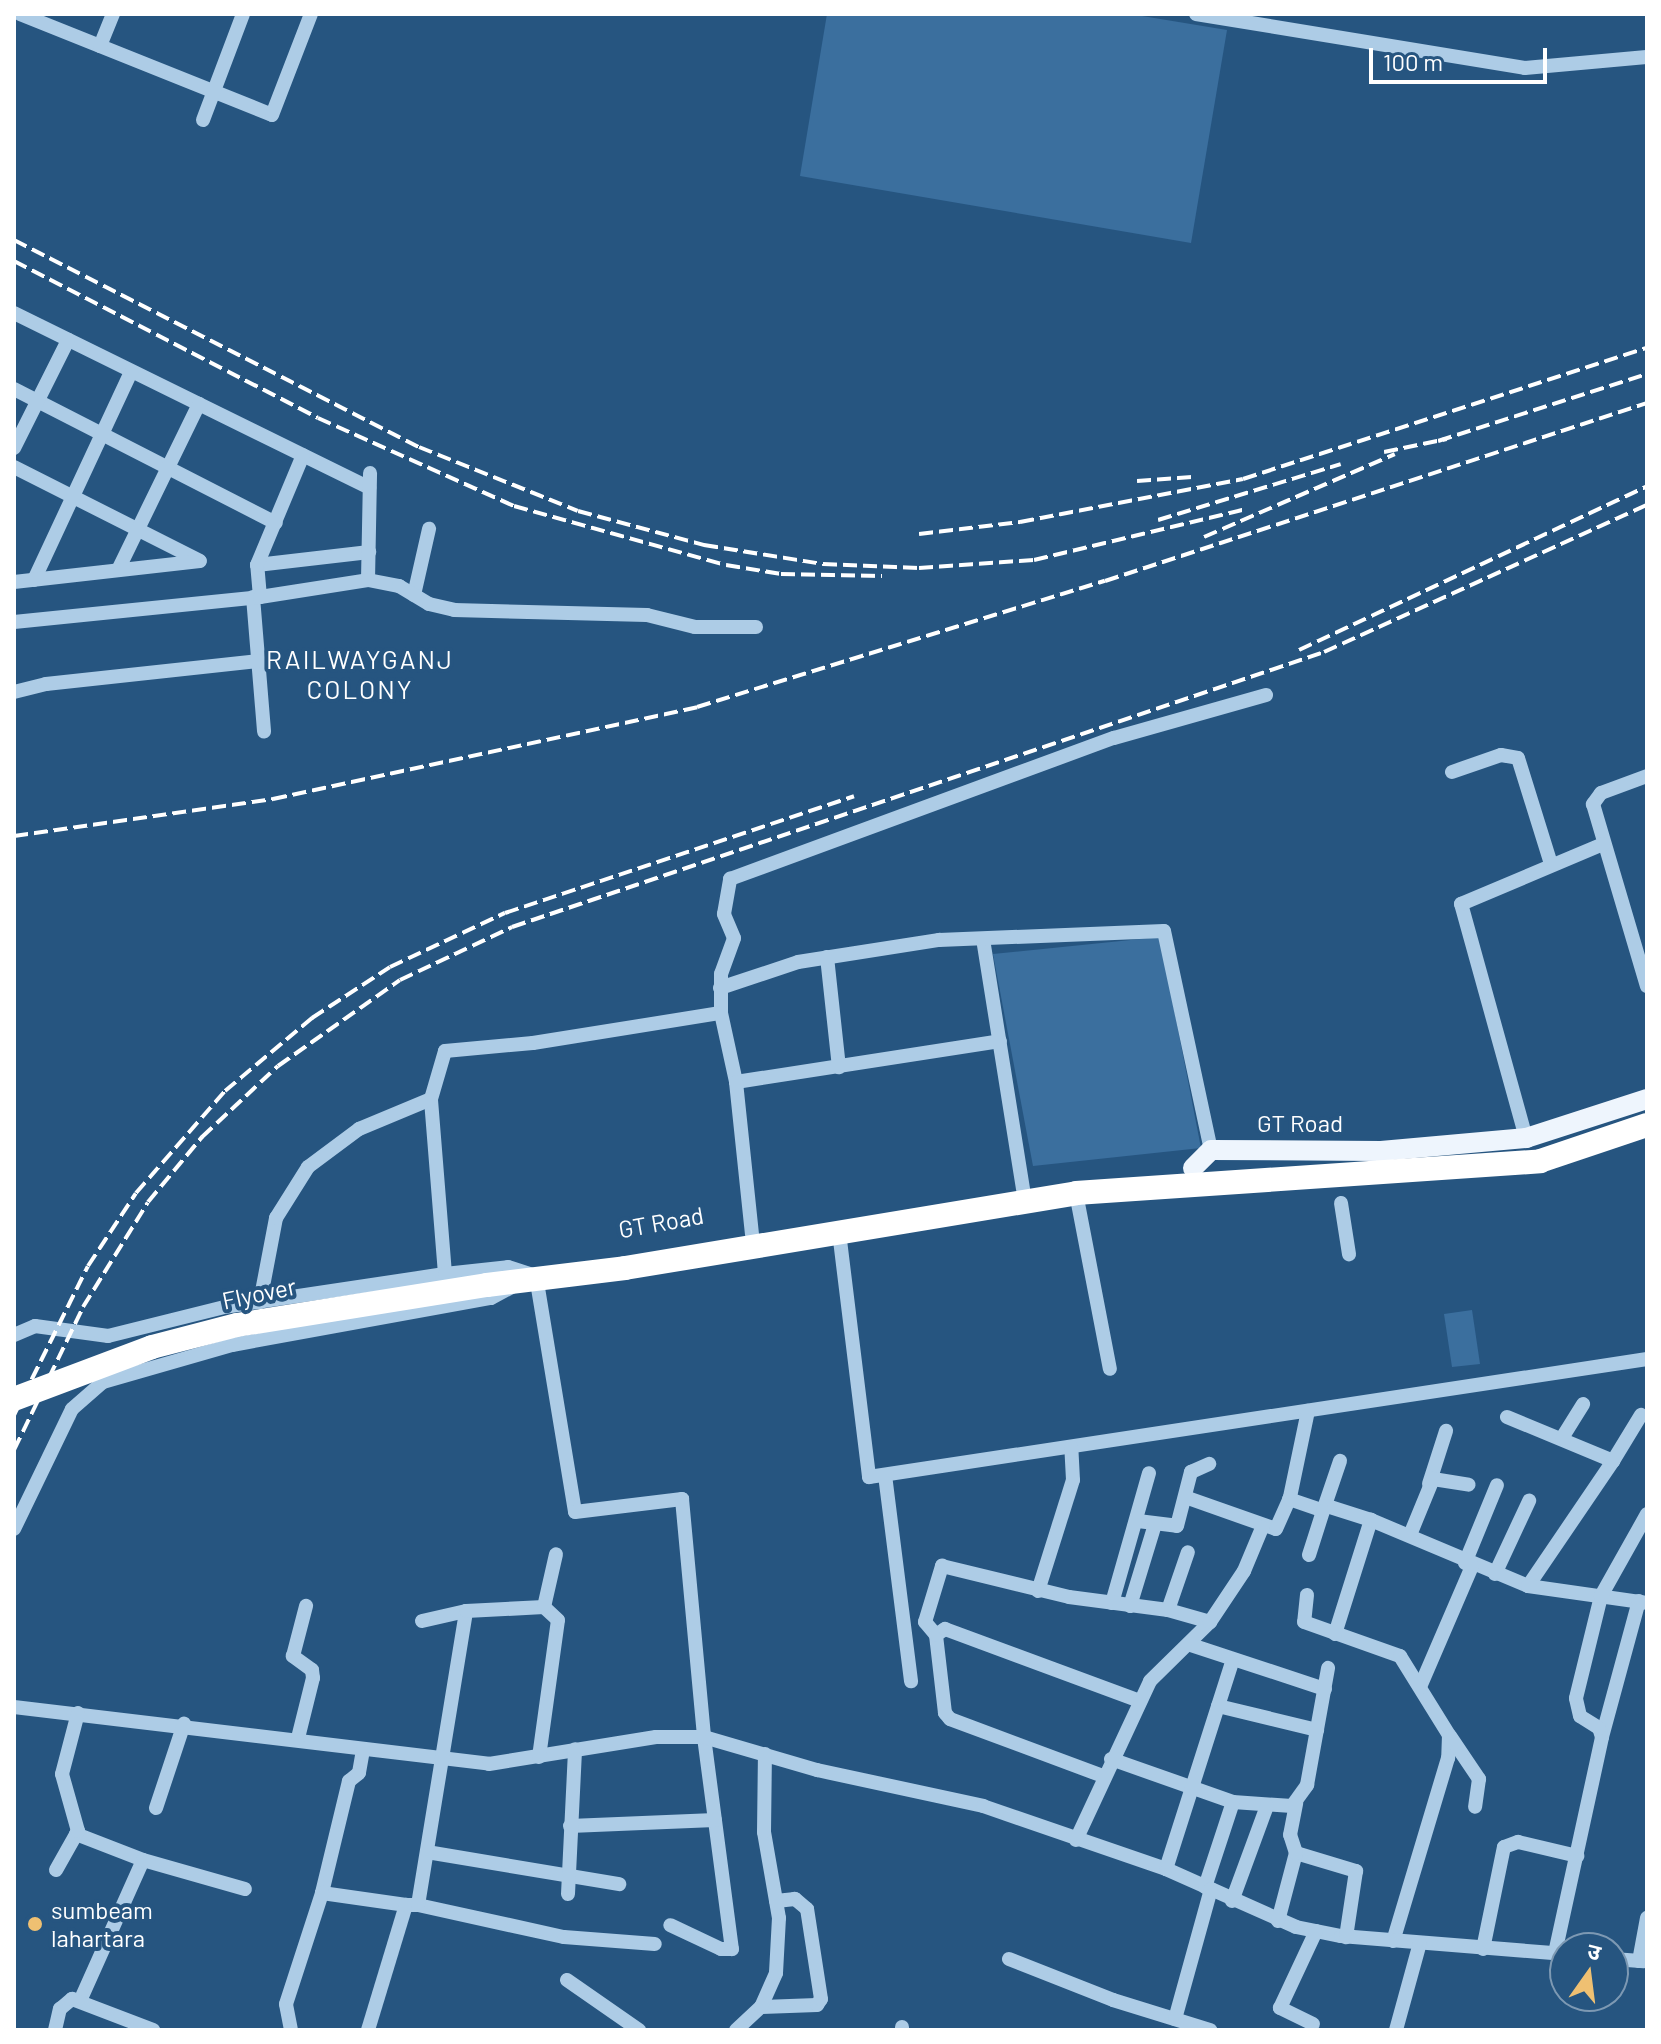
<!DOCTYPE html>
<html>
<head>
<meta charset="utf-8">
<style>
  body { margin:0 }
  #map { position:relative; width:1661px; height:2044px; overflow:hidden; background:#265580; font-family:Barlow,"Noto Sans Devanagari",sans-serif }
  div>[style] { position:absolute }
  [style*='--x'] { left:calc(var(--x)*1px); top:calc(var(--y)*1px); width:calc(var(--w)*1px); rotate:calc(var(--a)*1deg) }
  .green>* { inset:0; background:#3b6f9e }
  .minor>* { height:14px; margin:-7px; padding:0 7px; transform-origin:7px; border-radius:7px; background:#adcce6 }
  .major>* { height:20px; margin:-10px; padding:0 10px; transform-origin:10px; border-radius:10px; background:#eef5fd }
  .highway>* { height:24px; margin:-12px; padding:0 12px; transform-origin:12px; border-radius:12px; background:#fff }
  .rail>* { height:4px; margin-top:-2px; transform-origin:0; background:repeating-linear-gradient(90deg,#fff 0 14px,transparent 0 20px) }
  .highway-bridge>* { height:24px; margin:-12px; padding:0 12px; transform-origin:12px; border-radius:12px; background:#fff }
  .dots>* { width:22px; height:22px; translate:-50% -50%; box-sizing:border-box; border:4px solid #265580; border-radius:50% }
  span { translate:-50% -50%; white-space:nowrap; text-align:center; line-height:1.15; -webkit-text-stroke:8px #265580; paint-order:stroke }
  .street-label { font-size:24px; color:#fff }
  .poi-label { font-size:24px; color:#fff }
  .left { translate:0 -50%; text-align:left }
  .neighbourhood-label { font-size:26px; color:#fff; letter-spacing:2px }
  .frame { position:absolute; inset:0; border:16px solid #fff; pointer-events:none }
  .north { position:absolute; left:1549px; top:1932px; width:80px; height:80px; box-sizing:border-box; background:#265580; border:2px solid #7d99b3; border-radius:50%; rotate:14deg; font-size:22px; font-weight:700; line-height:32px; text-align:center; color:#fff }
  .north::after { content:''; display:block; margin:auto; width:28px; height:36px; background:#efc072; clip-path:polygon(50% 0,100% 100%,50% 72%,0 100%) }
  .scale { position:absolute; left:1369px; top:48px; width:178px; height:36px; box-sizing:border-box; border:4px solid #fff; border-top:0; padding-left:10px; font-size:24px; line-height:28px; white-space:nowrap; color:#fff; -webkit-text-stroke:6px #265580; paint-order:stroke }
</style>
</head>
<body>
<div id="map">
  <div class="green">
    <i style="clip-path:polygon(827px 14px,1130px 14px,1227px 30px,1191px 243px,800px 176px)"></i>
    <i style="clip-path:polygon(1160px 937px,1201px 1148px,1033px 1166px,993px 954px)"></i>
    <i style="clip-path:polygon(1472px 1310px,1480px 1364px,1452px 1367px,1444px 1314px)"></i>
  </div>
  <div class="minor">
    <i style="--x:20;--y:14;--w:271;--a:21.8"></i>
    <i style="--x:272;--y:115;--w:108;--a:-68.9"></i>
    <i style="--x:1196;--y:14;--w:333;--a:9.3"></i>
    <i style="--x:1525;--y:68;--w:122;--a:-5.2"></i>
    <i style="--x:100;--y:46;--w:35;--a:-68"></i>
    <i style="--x:203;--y:120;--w:113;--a:-69.3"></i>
    <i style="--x:14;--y:313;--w:396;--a:26.2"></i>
    <i style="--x:14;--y:389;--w:294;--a:27.1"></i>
    <i style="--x:14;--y:448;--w:121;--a:-63.4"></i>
    <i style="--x:14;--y:467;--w:208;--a:26.8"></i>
    <i style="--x:257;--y:565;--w:113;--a:-6.6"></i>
    <i style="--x:118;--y:570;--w:185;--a:-64"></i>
    <i style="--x:34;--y:580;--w:230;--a:-65"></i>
    <i style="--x:368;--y:580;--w:107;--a:-88.9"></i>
    <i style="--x:14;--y:582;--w:187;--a:-6.4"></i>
    <i style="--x:414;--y:595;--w:68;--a:-77.2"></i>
    <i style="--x:253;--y:597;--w:135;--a:85.3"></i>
    <i style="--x:260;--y:597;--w:32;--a:-95"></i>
    <i style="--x:257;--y:565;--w:119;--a:-67.3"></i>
    <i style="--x:14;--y:622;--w:247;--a:-5.8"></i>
    <i style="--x:260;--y:597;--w:109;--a:-8.9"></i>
    <i style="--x:368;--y:580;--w:32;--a:11"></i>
    <i style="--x:399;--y:586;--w:35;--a:31"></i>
    <i style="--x:429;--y:604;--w:26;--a:13"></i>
    <i style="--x:454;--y:610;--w:193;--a:1.5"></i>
    <i style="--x:647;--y:615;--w:49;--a:14"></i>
    <i style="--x:695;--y:627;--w:61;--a:0"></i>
    <i style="--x:14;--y:692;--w:33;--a:-14"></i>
    <i style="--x:46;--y:684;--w:214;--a:-6.2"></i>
    <i style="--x:1452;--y:772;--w:52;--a:-19.1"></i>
    <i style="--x:1501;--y:755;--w:17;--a:10"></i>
    <i style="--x:1518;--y:758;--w:111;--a:72.7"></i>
    <i style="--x:1647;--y:776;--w:49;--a:159.7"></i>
    <i style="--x:1601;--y:793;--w:14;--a:126"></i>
    <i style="--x:1593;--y:804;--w:190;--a:73.5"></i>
    <i style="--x:983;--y:939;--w:254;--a:80.9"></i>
    <i style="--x:827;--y:957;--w:111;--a:83.8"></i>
    <i style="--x:720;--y:988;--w:82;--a:-18.4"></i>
    <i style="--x:798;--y:962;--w:143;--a:-8.9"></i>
    <i style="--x:939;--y:940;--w:225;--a:-2.3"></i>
    <i style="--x:1164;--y:931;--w:224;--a:77.9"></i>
    <i style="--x:721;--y:1013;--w:39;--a:-90"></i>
    <i style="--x:721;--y:974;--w:38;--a:-70"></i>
    <i style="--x:734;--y:938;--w:26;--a:-113"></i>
    <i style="--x:724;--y:914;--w:36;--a:-80"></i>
    <i style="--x:730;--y:879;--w:409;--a:-20.2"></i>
    <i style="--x:1114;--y:738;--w:158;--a:-15.8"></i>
    <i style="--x:736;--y:1082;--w:267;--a:-8.8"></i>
    <i style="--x:1526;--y:1138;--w:243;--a:-105.5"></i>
    <i style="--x:1461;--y:904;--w:154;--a:-22.9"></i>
    <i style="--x:1076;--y:1193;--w:179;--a:79.1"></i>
    <i style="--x:1341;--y:1203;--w:52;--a:81.1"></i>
    <i style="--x:839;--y:1232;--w:247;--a:83"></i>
    <i style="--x:869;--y:1477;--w:787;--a:-8.62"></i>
    <i style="--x:445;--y:1274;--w:176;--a:-94.6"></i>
    <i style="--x:431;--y:1099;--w:50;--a:-73.7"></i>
    <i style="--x:445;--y:1051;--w:88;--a:-5.2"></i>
    <i style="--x:533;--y:1043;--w:190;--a:-9.1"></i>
    <i style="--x:721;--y:1013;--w:71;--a:77.7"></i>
    <i style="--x:736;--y:1082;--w:153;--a:84"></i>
    <i style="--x:260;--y:1302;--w:86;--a:-79.2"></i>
    <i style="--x:276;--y:1218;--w:60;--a:-57.9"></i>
    <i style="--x:308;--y:1167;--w:64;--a:-36.7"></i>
    <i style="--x:359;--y:1129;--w:78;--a:-22.6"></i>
    <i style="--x:14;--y:1335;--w:23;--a:-23"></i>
    <i style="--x:35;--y:1326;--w:74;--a:7.8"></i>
    <i style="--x:108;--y:1336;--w:120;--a:-14"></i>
    <i style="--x:224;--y:1307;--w:223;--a:-8.5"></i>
    <i style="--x:445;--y:1274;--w:63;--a:-6.3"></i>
    <i style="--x:508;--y:1267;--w:29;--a:18"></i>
    <i style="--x:536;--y:1276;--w:239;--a:80.6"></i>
    <i style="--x:575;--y:1512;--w:108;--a:-6.9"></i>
    <i style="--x:682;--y:1499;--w:239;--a:84.7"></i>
    <i style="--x:704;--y:1737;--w:214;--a:82.5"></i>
    <i style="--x:732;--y:1949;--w:11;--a:180"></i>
    <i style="--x:721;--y:1949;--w:56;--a:-154.8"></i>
    <i style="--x:1507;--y:1417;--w:115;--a:22.5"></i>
    <i style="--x:1613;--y:1461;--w:151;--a:124.2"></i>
    <i style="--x:1562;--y:1438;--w:40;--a:-58"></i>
    <i style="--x:1613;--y:1461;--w:54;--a:-58.7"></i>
    <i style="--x:885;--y:1475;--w:208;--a:82.8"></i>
    <i style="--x:1429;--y:1484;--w:56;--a:-72.2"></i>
    <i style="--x:1185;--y:1497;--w:96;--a:19.4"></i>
    <i style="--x:1276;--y:1529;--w:35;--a:-66"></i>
    <i style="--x:1290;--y:1497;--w:88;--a:-78.2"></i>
    <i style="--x:1289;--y:1499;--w:36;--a:19"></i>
    <i style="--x:1323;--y:1511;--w:53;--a:-71.2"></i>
    <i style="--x:1327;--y:1506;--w:46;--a:17.7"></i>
    <i style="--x:1138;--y:1521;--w:39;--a:7"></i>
    <i style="--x:1177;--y:1526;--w:56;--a:-75.5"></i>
    <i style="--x:1191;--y:1472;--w:20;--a:-24"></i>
    <i style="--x:14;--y:1529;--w:133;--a:-64.2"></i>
    <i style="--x:72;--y:1409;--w:41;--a:-41.1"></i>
    <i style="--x:103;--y:1382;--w:134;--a:-16"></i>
    <i style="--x:232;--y:1345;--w:263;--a:-10.3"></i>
    <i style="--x:491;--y:1298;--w:26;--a:-28"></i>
    <i style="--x:1410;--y:1535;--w:61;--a:-67.7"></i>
    <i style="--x:1433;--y:1479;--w:36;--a:9"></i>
    <i style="--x:1309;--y:1555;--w:46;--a:-72.3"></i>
    <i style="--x:1465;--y:1563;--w:84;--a:-67.7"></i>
    <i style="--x:1495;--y:1574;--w:81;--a:-65"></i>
    <i style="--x:1038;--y:1591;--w:116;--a:-72.5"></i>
    <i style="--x:1073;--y:1480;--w:33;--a:-93"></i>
    <i style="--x:1307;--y:1595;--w:27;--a:96"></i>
    <i style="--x:1304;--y:1622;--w:102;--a:19.5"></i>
    <i style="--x:1400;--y:1656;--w:93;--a:58.2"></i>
    <i style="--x:1449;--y:1735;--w:23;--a:92"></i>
    <i style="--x:1448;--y:1758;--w:191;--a:106.7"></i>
    <i style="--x:1112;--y:1603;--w:135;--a:-74.1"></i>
    <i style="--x:1130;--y:1606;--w:86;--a:-73"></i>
    <i style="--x:1168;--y:1610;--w:61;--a:-71"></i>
    <i style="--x:422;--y:1621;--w:45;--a:-12.8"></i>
    <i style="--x:1335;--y:1634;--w:120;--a:-72.5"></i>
    <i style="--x:1371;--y:1520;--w:170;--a:22.8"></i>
    <i style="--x:1528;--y:1586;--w:120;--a:8.1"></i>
    <i style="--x:936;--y:1635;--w:17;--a:-130"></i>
    <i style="--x:925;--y:1622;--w:59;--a:-73.1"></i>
    <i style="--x:942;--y:1566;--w:131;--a:13.7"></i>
    <i style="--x:1069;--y:1597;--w:100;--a:7.5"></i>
    <i style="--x:1168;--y:1610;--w:44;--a:15.9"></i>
    <i style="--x:1191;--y:1645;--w:141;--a:18.2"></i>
    <i style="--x:1420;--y:1687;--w:132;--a:-66.7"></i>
    <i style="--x:1218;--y:1706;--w:102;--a:13.6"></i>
    <i style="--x:14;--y:1707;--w:478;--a:6.8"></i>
    <i style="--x:489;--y:1764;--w:169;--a:-9.2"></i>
    <i style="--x:656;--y:1737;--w:48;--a:0"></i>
    <i style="--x:704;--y:1737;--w:118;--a:16.3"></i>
    <i style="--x:817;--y:1770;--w:170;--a:12.2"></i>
    <i style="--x:983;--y:1806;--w:194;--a:19"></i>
    <i style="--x:1166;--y:1869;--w:142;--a:24"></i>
    <i style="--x:1296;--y:1927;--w:46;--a:11.3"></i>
    <i style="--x:1341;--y:1936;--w:225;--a:4.6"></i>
    <i style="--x:1450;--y:1736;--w:52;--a:56"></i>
    <i style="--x:1479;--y:1779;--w:28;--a:98"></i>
    <i style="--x:1602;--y:1737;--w:141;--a:-74.8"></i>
    <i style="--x:298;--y:1738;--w:62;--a:-76"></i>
    <i style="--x:313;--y:1678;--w:8;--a:-97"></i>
    <i style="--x:312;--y:1670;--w:24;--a:-144"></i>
    <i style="--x:293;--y:1656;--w:52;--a:-75.4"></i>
    <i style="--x:363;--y:1750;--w:23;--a:100"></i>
    <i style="--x:359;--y:1773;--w:13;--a:141"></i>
    <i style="--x:349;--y:1781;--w:115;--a:103.6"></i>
    <i style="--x:322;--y:1893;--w:85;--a:8.1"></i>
    <i style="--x:539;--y:1757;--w:138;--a:-82.1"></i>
    <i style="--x:558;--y:1620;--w:19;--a:-137"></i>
    <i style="--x:1111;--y:1759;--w:129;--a:19.4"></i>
    <i style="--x:1233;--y:1802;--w:59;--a:3.9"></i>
    <i style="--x:1292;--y:1806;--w:26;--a:-54"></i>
    <i style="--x:1307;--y:1785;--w:119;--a:-79.8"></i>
    <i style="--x:1103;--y:1776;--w:163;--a:-159.6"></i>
    <i style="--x:950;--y:1719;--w:8;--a:-130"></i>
    <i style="--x:945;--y:1713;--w:79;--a:-96.6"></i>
    <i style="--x:936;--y:1635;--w:11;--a:-34"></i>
    <i style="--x:945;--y:1629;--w:208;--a:20.3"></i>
    <i style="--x:156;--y:1808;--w:89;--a:-71.6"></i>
    <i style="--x:570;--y:1826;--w:145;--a:-2.4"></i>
    <i style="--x:76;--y:1834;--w:72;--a:21.2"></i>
    <i style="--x:1076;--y:1840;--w:175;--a:-65"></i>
    <i style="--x:1150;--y:1681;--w:84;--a:-44.5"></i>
    <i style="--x:1210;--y:1622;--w:61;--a:-56.3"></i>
    <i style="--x:1244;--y:1571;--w:47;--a:-67.3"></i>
    <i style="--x:427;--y:1852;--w:195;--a:9.5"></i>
    <i style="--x:1296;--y:1853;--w:63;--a:16.7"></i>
    <i style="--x:1356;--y:1871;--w:67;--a:98.6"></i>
    <i style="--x:1166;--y:1869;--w:217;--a:-72.3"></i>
    <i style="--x:56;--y:1870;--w:45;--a:-60.6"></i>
    <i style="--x:78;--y:1831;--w:59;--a:-105.7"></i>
    <i style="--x:62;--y:1774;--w:63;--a:-75.3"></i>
    <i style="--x:1205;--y:1887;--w:89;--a:-71.8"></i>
    <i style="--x:568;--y:1894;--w:145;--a:-87.2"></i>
    <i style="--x:1232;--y:1901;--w:101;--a:-69.8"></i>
    <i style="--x:418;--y:1905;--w:149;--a:12.4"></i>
    <i style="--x:564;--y:1937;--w:91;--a:4.4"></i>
    <i style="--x:1278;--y:1921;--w:70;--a:-75.2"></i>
    <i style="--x:1296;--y:1853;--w:19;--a:-108"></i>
    <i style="--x:1290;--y:1835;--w:33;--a:-79"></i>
    <i style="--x:1483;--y:1949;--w:104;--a:-78.4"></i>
    <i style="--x:1504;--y:1847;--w:15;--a:-20"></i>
    <i style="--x:1518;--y:1842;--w:61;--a:13.3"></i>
    <i style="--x:1555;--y:1953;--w:221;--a:-77.7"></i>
    <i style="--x:1602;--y:1737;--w:9;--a:-108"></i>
    <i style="--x:1599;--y:1728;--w:22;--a:-148"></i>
    <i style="--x:1580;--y:1716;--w:18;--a:-103"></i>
    <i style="--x:1576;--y:1698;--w:105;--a:-76.2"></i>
    <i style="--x:1601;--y:1596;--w:94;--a:-60.7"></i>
    <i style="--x:1009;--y:1959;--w:112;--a:21.5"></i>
    <i style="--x:1113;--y:2000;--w:102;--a:17.2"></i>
    <i style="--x:1613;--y:1959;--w:31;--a:4"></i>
    <i style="--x:1639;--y:1961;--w:44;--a:-79.5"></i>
    <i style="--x:567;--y:1980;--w:88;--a:34.8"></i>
    <i style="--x:80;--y:2001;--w:154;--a:-65.9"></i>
    <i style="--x:143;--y:1860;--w:106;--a:15.9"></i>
    <i style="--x:761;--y:2007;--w:56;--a:-2"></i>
    <i style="--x:817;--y:2005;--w:7;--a:-56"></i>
    <i style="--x:821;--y:1999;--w:91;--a:-98.8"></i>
    <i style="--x:807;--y:1909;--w:16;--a:-140"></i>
    <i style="--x:795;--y:1899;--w:19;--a:174"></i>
    <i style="--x:1175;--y:2019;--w:135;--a:-74.5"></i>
    <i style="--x:1313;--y:2024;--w:37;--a:-154"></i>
    <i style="--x:1280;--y:2008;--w:85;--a:-64.9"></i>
    <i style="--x:55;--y:2030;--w:22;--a:-77"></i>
    <i style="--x:60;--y:2009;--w:16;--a:-40"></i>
    <i style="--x:72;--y:1999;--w:87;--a:20.9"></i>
    <i style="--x:291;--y:2030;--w:26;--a:-101"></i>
    <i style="--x:286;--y:2004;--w:117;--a:-72"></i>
    <i style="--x:368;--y:2030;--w:131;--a:-73.1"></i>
    <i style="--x:406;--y:1905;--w:12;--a:0"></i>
    <i style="--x:418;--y:1905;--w:298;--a:-80.7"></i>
    <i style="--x:466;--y:1611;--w:78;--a:-2.9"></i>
    <i style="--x:544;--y:1607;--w:54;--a:-77.2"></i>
    <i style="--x:736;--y:2030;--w:34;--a:-43"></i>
    <i style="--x:761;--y:2007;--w:37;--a:-66"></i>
    <i style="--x:776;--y:1973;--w:55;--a:-86.9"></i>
    <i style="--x:779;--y:1918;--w:87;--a:-99.9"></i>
    <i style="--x:764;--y:1832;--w:78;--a:-89.3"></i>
    <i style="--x:902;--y:2030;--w:3;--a:-90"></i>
    <i style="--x:1396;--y:2030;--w:90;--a:-74.6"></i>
  </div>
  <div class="major">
    <i style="--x:1193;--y:1168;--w:25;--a:-45"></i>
    <i style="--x:1211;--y:1150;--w:170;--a:0.3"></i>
    <i style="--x:1381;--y:1151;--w:146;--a:-5.1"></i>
    <i style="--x:1526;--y:1138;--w:127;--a:-17.9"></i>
  </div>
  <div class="highway">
    <i style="--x:487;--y:1285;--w:139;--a:-7"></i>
    <i style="--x:625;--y:1268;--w:457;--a:-9.4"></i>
    <i style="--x:1076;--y:1193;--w:465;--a:-3.9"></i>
    <i style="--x:1540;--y:1161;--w:113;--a:-18.6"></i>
  </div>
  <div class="rail">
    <i style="--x:14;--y:240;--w:455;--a:27.1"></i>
    <i style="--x:419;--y:447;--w:171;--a:21.9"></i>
    <i style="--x:578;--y:511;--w:131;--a:15.1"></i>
    <i style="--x:704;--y:545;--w:121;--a:9.1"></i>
    <i style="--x:823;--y:564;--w:96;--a:2.4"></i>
    <i style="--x:919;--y:568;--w:115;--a:-4"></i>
    <i style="--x:1034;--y:560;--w:215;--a:-13.5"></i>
    <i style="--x:14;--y:261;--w:342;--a:27.3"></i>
    <i style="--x:318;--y:418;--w:215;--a:24.2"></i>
    <i style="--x:514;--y:506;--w:220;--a:15.6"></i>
    <i style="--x:726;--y:565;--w:56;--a:9.3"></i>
    <i style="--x:781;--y:574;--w:101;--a:1.1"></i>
    <i style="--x:1438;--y:441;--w:219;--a:-17.8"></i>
    <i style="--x:1384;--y:452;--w:64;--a:-11.7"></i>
    <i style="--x:1137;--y:481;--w:55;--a:-4.2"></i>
    <i style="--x:1158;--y:520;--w:191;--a:-17"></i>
    <i style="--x:919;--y:534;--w:102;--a:-6.8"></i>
    <i style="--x:1020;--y:522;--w:227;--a:-10.9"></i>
    <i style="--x:1243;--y:479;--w:425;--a:-18"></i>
    <i style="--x:1204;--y:537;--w:208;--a:-23.5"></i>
    <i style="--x:1299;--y:650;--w:385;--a:-25.2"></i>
    <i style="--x:14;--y:836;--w:262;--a:-8.1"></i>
    <i style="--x:273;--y:799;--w:434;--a:-12.2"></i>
    <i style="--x:697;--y:707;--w:427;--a:-17.2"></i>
    <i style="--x:1105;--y:581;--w:570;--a:-18.18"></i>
    <i style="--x:14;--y:1415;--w:166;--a:-63.6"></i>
    <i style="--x:88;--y:1266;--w:87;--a:-56.7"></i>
    <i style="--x:136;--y:1193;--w:135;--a:-48.9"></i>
    <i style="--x:225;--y:1091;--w:114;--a:-40"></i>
    <i style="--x:312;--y:1018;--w:93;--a:-33.2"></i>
    <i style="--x:390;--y:967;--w:127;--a:-25.2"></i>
    <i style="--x:505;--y:913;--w:368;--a:-18.5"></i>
    <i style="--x:14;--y:1450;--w:159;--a:-64.2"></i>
    <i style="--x:83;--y:1307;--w:123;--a:-58.2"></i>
    <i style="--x:148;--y:1202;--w:85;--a:-50.3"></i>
    <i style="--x:202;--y:1137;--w:104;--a:-43.1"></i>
    <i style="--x:278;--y:1066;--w:149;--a:-35.2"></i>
    <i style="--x:400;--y:980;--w:124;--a:-25.3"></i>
    <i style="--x:512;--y:927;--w:857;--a:-18.71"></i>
    <i style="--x:1324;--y:652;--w:355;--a:-24.5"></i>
  </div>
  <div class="highway-bridge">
    <i style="--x:14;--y:1399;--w:147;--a:-20.6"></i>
    <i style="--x:152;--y:1347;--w:88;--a:-14.5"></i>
    <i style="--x:237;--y:1325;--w:253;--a:-9.1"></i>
  </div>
  <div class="dots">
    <i style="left:35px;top:1924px;background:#efc072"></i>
  </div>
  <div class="street-label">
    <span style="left:1300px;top:1123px">GT Road</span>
    <span style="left:661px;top:1222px;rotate:-10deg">GT Road</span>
    <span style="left:259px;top:1293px;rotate:-12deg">Flyover</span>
  </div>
  <div class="poi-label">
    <span class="left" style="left:51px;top:1924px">sumbeam<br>lahartara</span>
  </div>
  <div class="neighbourhood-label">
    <span style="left:360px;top:674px">RAILWAYGANJ<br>COLONY</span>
  </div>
  <div class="frame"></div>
  <div class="north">उ</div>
  <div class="scale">100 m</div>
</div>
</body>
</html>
